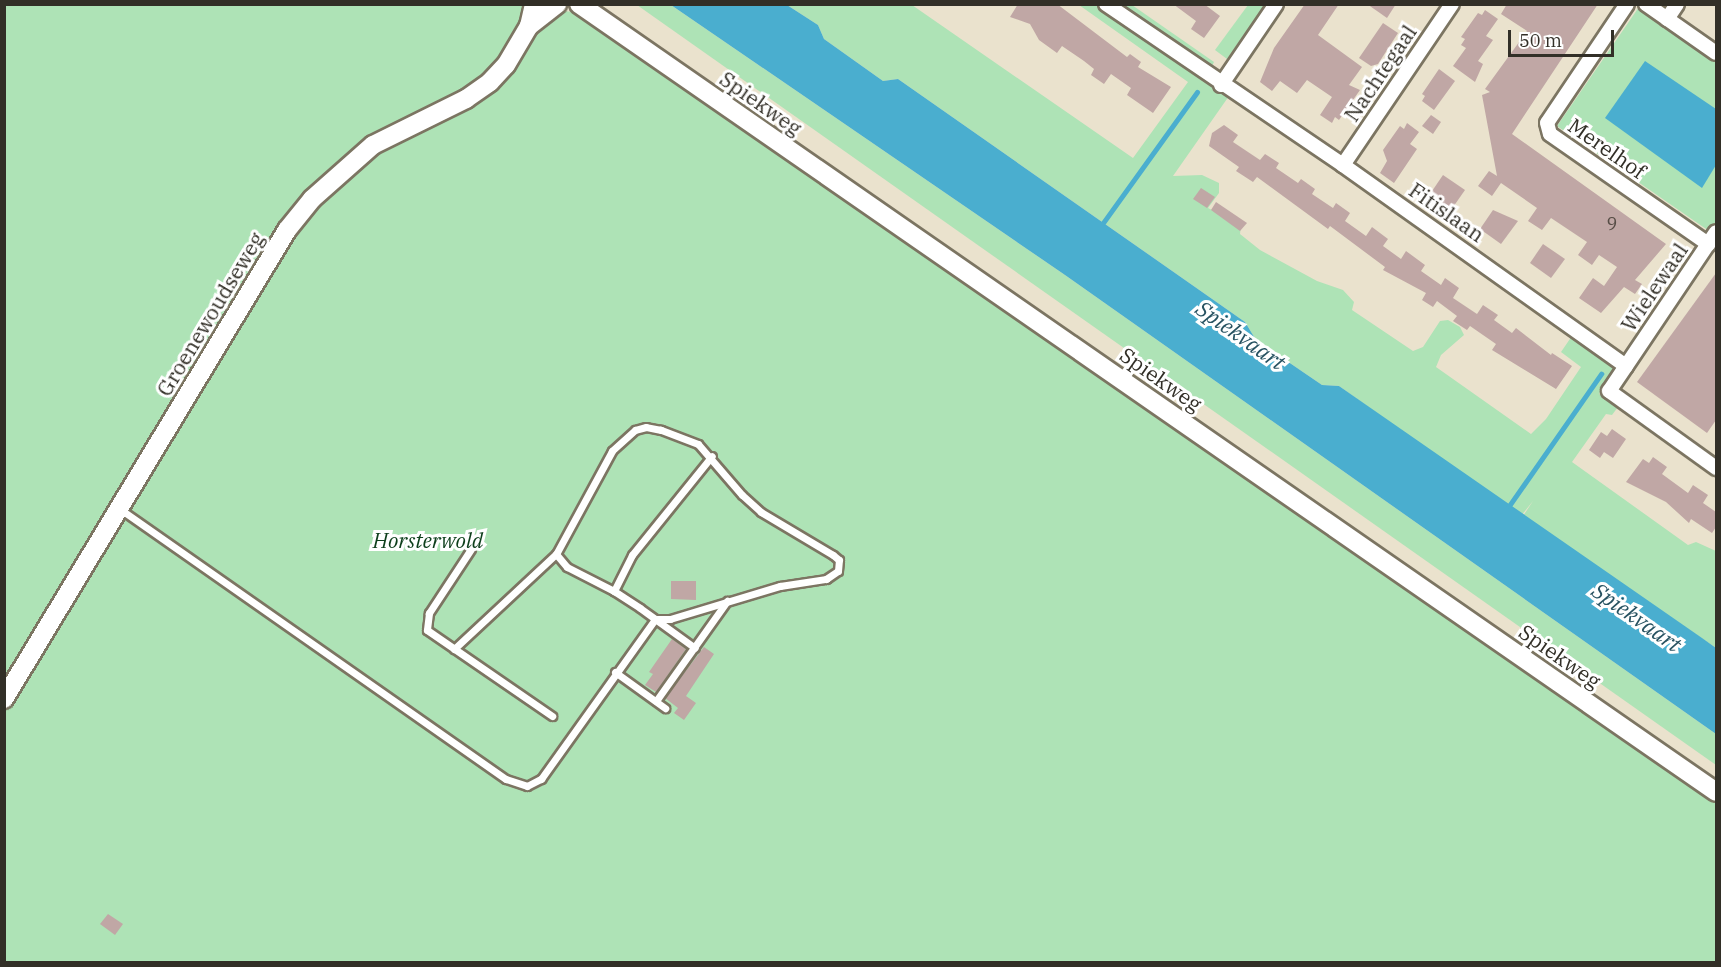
<!DOCTYPE html>
<html>
<head>
<meta charset="utf-8">
<style>
  body { margin:0 }
  #map { position:relative; width:1721px; height:967px; overflow:hidden; background:#eae2cd; font-family:"IBM Plex Serif",serif }
  div>[style] { position:absolute }
  [style*='--x'] { left:calc(var(--x)*1px); top:calc(var(--y)*1px); width:calc(var(--w)*1px); rotate:calc(var(--a)*1deg) }
  .green>* { inset:0; background:#aee3b6 }
  .water>* { inset:0; background:#4aaecf }
  .stream>* { height:4.5px; margin:-2.25px; padding:0 2.25px; transform-origin:2.25px; border-radius:2.25px; background:#4aaecf }
  .building>* { inset:0; background:#c0a7a5 }
  .roads { filter:drop-shadow(2px 0 #7c7562) drop-shadow(-2px 0 #7c7562) drop-shadow(0 2px #7c7562) drop-shadow(0 -2px #7c7562) }
  .lane>* { height:7px; margin:-3.5px; padding:0 3.5px; transform-origin:3.5px; border-radius:3.5px; background:#fff }
  .street>* { height:14px; margin:-7px; padding:0 7px; transform-origin:7px; border-radius:7px; background:#fff }
  .secondary>* { height:18px; margin:-9px; padding:0 9px; transform-origin:9px; border-radius:9px; background:#fff }
  span { translate:-50% -50%; white-space:nowrap; text-align:center; line-height:1.15; -webkit-text-stroke:6px #fff; paint-order:stroke }
  .number-label { font-size:18px; color:#564d46 }
  .number-label span { -webkit-text-stroke-width:0 }
  .street-label { font-size:21px; color:#322f27 }
  .park-label { font-size:21px; color:#0d3f1b; font-style:italic }
  .water-label { font-size:22px; color:#285362; font-style:italic }
  .frame { position:absolute; inset:0; border:6px solid #322f27; pointer-events:none }
  .scale { position:absolute; left:1508px; top:30px; width:106px; height:27px; box-sizing:border-box; border:3px solid #322f27; border-top:0; padding-left:8px; font-size:18px; line-height:21px; white-space:nowrap; color:#322f27; -webkit-text-stroke:4px #fff; paint-order:stroke }
</style>
</head>
<body>
<div id="map">
  <div class="green">
    <i style="clip-path:polygon(5px 5px,530px 5px,494px 65px,524px 50px,544px 22px,561px 11px,576px 12px,1716px 801px,1716px 962px,5px 962px)"></i>
    <i style="clip-path:polygon(637px 5px,671px 5px,1065px 275px,1716px 734px,1716px 765px)"></i>
    <i style="clip-path:polygon(787px 5px,912px 5px,1133px 158px,1188px 82px,1079px 5px,1098px 5px,1229px 96px,1173px 176px,1202px 175px,1219px 183px,1219px 193px,1208px 208px,1241px 225px,1240px 234px,1260px 250px,1317px 281px,1343px 290px,1354px 302px,1352px 310px,1413px 351px,1423px 347px,1440px 321px,1448px 320px,1460px 327px,1464px 335px,1441px 355px,1436px 367px,1531px 434px,1546px 419px,1581px 367px,1561px 352px,1574px 333px,1612px 361px,1614px 372px,1599px 394px,1618px 407px,1612px 415px,1606px 414px,1572px 462px,1688px 545px,1696px 542px,1716px 551px,1716px 648px,1523px 516px,1533px 501px,1521px 516px,1339px 386px,1322px 385px,1256px 340px,1245px 322px,898px 79px,883px 81px,824px 39px,818px 25px)"></i>
    <i style="clip-path:polygon(1119px 5px,1132px 5px,1214px 62px,1211px 68px)"></i>
    <i style="clip-path:polygon(1248px 5px,1265px 5px,1227px 59px,1215px 50px)"></i>
    <i style="clip-path:polygon(1639px 7px,1716px 61px,1716px 221px,1709px 231px,1557px 126px)"></i>
  </div>
  <div class="water">
    <i style="clip-path:polygon(671px 5px,787px 5px,818px 25px,824px 39px,883px 81px,898px 79px,1245px 322px,1256px 340px,1322px 385px,1339px 386px,1702px 638px,1716px 648px,1716px 734px,1065px 275px)"></i>
    <i style="clip-path:polygon(1645px 61px,1716px 109px,1716px 165px,1702px 188px,1605px 118px)"></i>
  </div>
  <div class="stream">
    <i style="--x:1103;--y:223;--w:161;--a:-54.3"></i>
    <i style="--x:1509;--y:506;--w:161;--a:-55.1"></i>
  </div>
  <div class="building">
    <i style="clip-path:polygon(1018px 4px,1057px 4px,1127px 57px,1130px 54px,1141px 62px,1138px 67px,1171px 87px,1153px 113px,1127px 95px,1131px 88px,1111px 74px,1104px 84px,1091px 75px,1094px 69px,1084px 61px,1062px 46px,1057px 53px,1039px 40px,1030px 24px,1010px 17px)"></i>
    <i style="clip-path:polygon(1173px 4px,1204px 4px,1220px 16px,1204px 38px,1191px 29px,1196px 21px)"></i>
    <i style="clip-path:polygon(1305px 4px,1339px 4px,1318px 35px,1362px 67px,1349px 85px,1360px 90px,1339px 120px,1335px 117px,1332px 123px,1320px 115px,1332px 97px,1307px 80px,1297px 93px,1280px 81px,1272px 91px,1260px 82px,1274px 48px)"></i>
    <i style="clip-path:polygon(1367px 4px,1396px 4px,1387px 18px)"></i>
    <i style="clip-path:polygon(1507px 4px,1598px 4px,1512px 134px,1666px 244px,1635px 280px,1642px 284px,1635px 294px,1624px 287px,1601px 313px,1579px 298px,1593px 278px,1604px 286px,1617px 267px,1599px 255px,1592px 265px,1578px 255px,1587px 242px,1551px 218px,1542px 230px,1528px 221px,1537px 208px,1501px 183px,1492px 196px,1478px 186px,1489px 171px,1497px 176px,1482px 95px,1490px 92px,1485px 89px,1527px 31px,1501px 14px)"></i>
    <i style="clip-path:polygon(1485px 10px,1498px 19px,1486px 36px,1493px 40px,1478px 61px,1483px 64px,1475px 82px,1453px 66px,1466px 48px,1461px 45px,1465px 39px,1461px 37px,1478px 13px,1482px 15px)"></i>
    <i style="clip-path:polygon(1383px 23px,1398px 33px,1378px 64px,1371px 66px,1359px 58px)"></i>
    <i style="clip-path:polygon(1439px 69px,1455px 81px,1434px 110px,1422px 101px,1425px 96px,1422px 94px)"></i>
    <i style="clip-path:polygon(1431px 115px,1441px 122px,1433px 134px,1422px 126px)"></i>
    <i style="clip-path:polygon(1407px 123px,1419px 132px,1410px 144px,1417px 149px,1394px 183px,1380px 173px,1387px 161px,1383px 150px,1400px 126px,1404px 129px)"></i>
    <i style="clip-path:polygon(1224px 125px,1238px 135px,1233px 142px,1260px 160px,1265px 154px,1279px 163px,1276px 168px,1298px 183px,1301px 179px,1315px 189px,1312px 194px,1333px 208px,1336px 203px,1350px 213px,1345px 221px,1366px 236px,1372px 227px,1388px 239px,1383px 246px,1401px 259px,1406px 251px,1425px 265px,1421px 271px,1441px 285px,1445px 278px,1459px 288px,1453px 298px,1477px 314px,1483px 305px,1498px 315px,1494px 320px,1512px 333px,1516px 328px,1551px 355px,1552px 353px,1572px 366px,1556px 389px,1492px 350px,1496px 344px,1470px 326px,1467px 330px,1453px 321px,1457px 316px,1437px 301px,1433px 307px,1422px 300px,1426px 293px,1383px 270px,1385px 267px,1330px 226px,1328px 229px,1257px 177px,1253px 182px,1236px 171px,1239px 167px,1209px 146px,1212px 133px)"></i>
    <i style="clip-path:polygon(1443px 175px,1465px 190px,1451px 210px,1430px 194px)"></i>
    <i style="clip-path:polygon(1201px 188px,1215px 197px,1207px 208px,1193px 199px)"></i>
    <i style="clip-path:polygon(1216px 202px,1247px 223px,1240px 231px,1211px 210px)"></i>
    <i style="clip-path:polygon(1493px 210px,1518px 221px,1501px 244px,1480px 229px)"></i>
    <i style="clip-path:polygon(1543px 244px,1565px 259px,1551px 278px,1530px 263px)"></i>
    <i style="clip-path:polygon(1716px 273px,1716px 420px,1707px 433px,1637px 382px)"></i>
    <i style="clip-path:polygon(1612px 429px,1626px 439px,1613px 458px,1604px 452px,1600px 458px,1589px 450px,1601px 432px,1607px 436px)"></i>
    <i style="clip-path:polygon(1653px 457px,1667px 467px,1662px 474px,1688px 493px,1693px 485px,1708px 495px,1703px 503px,1716px 512px,1716px 527px,1712px 533px,1691px 519px,1689px 523px,1666px 502px,1626px 482px,1643px 459px,1649px 463px)"></i>
    <i style="clip-path:polygon(671px 581px,696px 581px,696px 600px,671px 599px)"></i>
    <i style="clip-path:polygon(672px 639px,686px 649px,656px 692px,645px 685px,653px 674px,649px 672px)"></i>
    <i style="clip-path:polygon(704px 647px,714px 654px,686px 696px,696px 703px,684px 720px,674px 713px,678px 708px,665px 698px)"></i>
    <i style="clip-path:polygon(108px 914px,123px 924px,115px 935px,100px 924px)"></i>
  </div>
  <div class="roads">
    <div class="lane">
      <i style="--x:120;--y:509;--w:471;--a:35"></i>
      <i style="--x:506;--y:779;--w:22;--a:18"></i>
      <i style="--x:527;--y:786;--w:16;--a:-27"></i>
      <i style="--x:541;--y:779;--w:196;--a:-54.5"></i>
      <i style="--x:655;--y:619;--w:15;--a:0"></i>
      <i style="--x:670;--y:619;--w:115;--a:-16.7"></i>
      <i style="--x:780;--y:586;--w:47;--a:-8.7"></i>
      <i style="--x:826;--y:579;--w:14;--a:-34"></i>
      <i style="--x:838;--y:571;--w:11;--a:-85"></i>
      <i style="--x:839;--y:560;--w:8;--a:-140"></i>
      <i style="--x:833;--y:555;--w:84;--a:-149.2"></i>
      <i style="--x:761;--y:512;--w:25;--a:-138"></i>
      <i style="--x:742;--y:495;--w:67;--a:-130.8"></i>
      <i style="--x:698;--y:444;--w:40;--a:-159"></i>
      <i style="--x:661;--y:430;--w:15;--a:-169"></i>
      <i style="--x:646;--y:427;--w:11;--a:165"></i>
      <i style="--x:635;--y:430;--w:31;--a:138"></i>
      <i style="--x:612;--y:451;--w:117;--a:118.5"></i>
      <i style="--x:556;--y:554;--w:17;--a:50"></i>
      <i style="--x:567;--y:567;--w:53;--a:27.1"></i>
      <i style="--x:614;--y:591;--w:31;--a:33"></i>
      <i style="--x:640;--y:608;--w:19;--a:36"></i>
      <i style="--x:655;--y:619;--w:49;--a:35.9"></i>
      <i style="--x:471;--y:549;--w:77;--a:123.3"></i>
      <i style="--x:429;--y:613;--w:17;--a:97"></i>
      <i style="--x:427;--y:630;--w:152;--a:34.5"></i>
      <i style="--x:614;--y:591;--w:40;--a:-63.4"></i>
      <i style="--x:632;--y:555;--w:127;--a:-51.1"></i>
      <i style="--x:454;--y:649;--w:139;--a:-43"></i>
      <i style="--x:615;--y:672;--w:62;--a:35.8"></i>
      <i style="--x:656;--y:701;--w:123;--a:-54.6"></i>
    </div>
    <div class="street">
      <i style="--x:1106;--y:4;--w:287;--a:34.2"></i>
      <i style="--x:1343;--y:165;--w:347;--a:35.4"></i>
      <i style="--x:1626;--y:366;--w:30;--a:124"></i>
      <i style="--x:1609;--y:391;--w:132;--a:35.7"></i>
      <i style="--x:1627;--y:4;--w:143;--a:123.9"></i>
      <i style="--x:1547;--y:123;--w:11;--a:75"></i>
      <i style="--x:1550;--y:134;--w:193;--a:34.8"></i>
      <i style="--x:1646;--y:4;--w:85;--a:35"></i>
      <i style="--x:1667;--y:19;--w:18;--a:-56"></i>
      <i style="--x:1221;--y:85;--w:98;--a:-55.8"></i>
      <i style="--x:1343;--y:165;--w:194;--a:-55.9"></i>
      <i style="--x:1626;--y:366;--w:161;--a:-56.1"></i>
    </div>
    <div class="secondary">
      <i style="--x:579;--y:4;--w:1383;--a:34.72"></i>
      <i style="--x:529;--y:26;--w:36;--a:-38"></i>
      <i style="--x:4;--y:699;--w:548;--a:-58.89"></i>
      <i style="--x:287;--y:230;--w:40;--a:-51"></i>
      <i style="--x:312;--y:199;--w:81;--a:-41.5"></i>
      <i style="--x:373;--y:145;--w:104;--a:-26.3"></i>
      <i style="--x:466;--y:99;--w:29;--a:-35"></i>
      <i style="--x:490;--y:82;--w:23;--a:-47"></i>
      <i style="--x:506;--y:65;--w:45;--a:-59.5"></i>
      <i style="--x:529;--y:26;--w:23;--a:-77"></i>
    </div>
  </div>
  <div class="number-label">
    <span style="left:1612px;top:224px">9</span>
  </div>
  <div class="street-label">
    <span style="left:1380px;top:73px;rotate:-56deg">Nachtegaal</span>
    <span style="left:761px;top:103px;rotate:35deg">Spiekweg</span>
    <span style="left:1607px;top:148px;rotate:35deg">Merelhof</span>
    <span style="left:1447px;top:212px;rotate:35deg">Fitislaan</span>
    <span style="left:1654px;top:287px;rotate:-56deg">Wielewaal</span>
    <span style="left:210px;top:314px;rotate:-59deg">Groenewoudseweg</span>
    <span style="left:1161px;top:379px;rotate:35deg">Spiekweg</span>
    <span style="left:1560px;top:656px;rotate:35deg">Spiekweg</span>
  </div>
  <div class="park-label">
    <span style="left:428px;top:540px">Horsterwold</span>
  </div>
  <div class="water-label">
    <span style="left:1241px;top:335px;rotate:35deg">Spiekvaart</span>
    <span style="left:1637px;top:617px;rotate:35deg">Spiekvaart</span>
  </div>
  <div class="frame"></div>
  <div class="scale">50 m</div>
</div>
</body>
</html>
